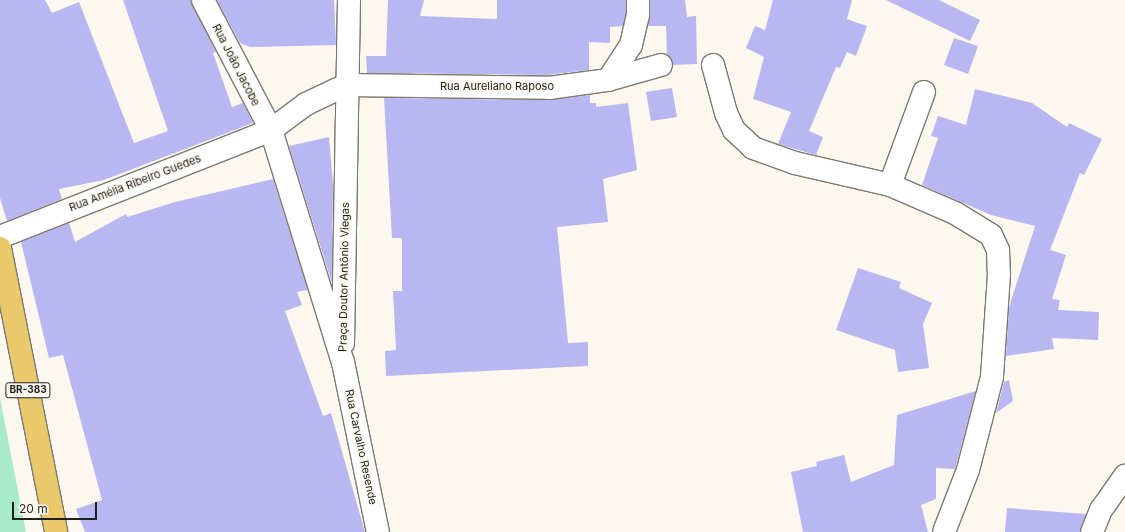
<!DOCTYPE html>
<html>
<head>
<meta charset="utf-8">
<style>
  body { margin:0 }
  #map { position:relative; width:1125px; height:532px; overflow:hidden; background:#fcf8ef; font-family:Inter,sans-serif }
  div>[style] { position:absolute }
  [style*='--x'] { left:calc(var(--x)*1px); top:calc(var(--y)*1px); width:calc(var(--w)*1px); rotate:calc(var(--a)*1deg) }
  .green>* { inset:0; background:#aaeacc }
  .building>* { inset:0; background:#b8b7f1 }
  .roads { filter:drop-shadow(1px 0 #7c7970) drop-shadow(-1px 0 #7c7970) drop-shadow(0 1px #7c7970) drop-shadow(0 -1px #7c7970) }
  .street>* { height:22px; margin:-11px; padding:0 11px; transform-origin:11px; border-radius:11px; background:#fff }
  .highway>* { height:22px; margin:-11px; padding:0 11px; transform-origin:11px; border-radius:11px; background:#eac96c }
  span { translate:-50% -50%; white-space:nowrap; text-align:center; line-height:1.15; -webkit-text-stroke:3px #fcf8ef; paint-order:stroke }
  .shield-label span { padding:1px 3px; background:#fcf8ef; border:1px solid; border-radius:3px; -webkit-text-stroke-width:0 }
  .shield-label { font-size:10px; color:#211f1c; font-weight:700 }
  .street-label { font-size:11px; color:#211f1c }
  .scale { position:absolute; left:12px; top:502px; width:85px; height:18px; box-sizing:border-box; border:2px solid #211f1c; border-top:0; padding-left:5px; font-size:12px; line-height:14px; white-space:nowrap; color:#211f1c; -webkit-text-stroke:3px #fcf8ef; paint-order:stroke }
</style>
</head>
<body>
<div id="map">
  <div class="green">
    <i style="clip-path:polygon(0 398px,26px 532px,0 532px)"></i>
  </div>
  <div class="building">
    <i style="clip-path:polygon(0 0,45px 0,52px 13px,79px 2px,134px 143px,168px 131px,123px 0,191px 0,216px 52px,213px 53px,232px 107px,243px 103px,253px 123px,104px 180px,59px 189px,62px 199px,7px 221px,0 198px)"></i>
    <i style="clip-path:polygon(217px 0,334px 0,336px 45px,250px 47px,240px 43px)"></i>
    <i style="clip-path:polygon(388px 0,424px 0,420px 16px,497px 19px,497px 0,626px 0,626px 14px,623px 26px,610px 27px,610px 43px,589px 42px,589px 70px,548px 75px,367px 73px,366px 56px,386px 56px)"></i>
    <i style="clip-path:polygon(650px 0,685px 0,687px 17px,696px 16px,697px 64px,673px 65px,667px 54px,666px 26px,648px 26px)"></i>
    <i style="clip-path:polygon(773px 0,852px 0,847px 19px,867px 26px,856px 56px,847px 52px,840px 68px,836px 67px,809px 131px,823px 137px,816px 155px,778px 144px,791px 112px,753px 99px,764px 57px,746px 48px,755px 26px,765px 30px)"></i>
    <i style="clip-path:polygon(886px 0,939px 0,980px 20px,970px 41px)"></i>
    <i style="clip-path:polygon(954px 38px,978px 46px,968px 74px,944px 65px)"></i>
    <i style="clip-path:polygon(672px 88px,677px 117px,651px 121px,646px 92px)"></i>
    <i style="clip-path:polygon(975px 89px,1032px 103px,1067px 127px,1069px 123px,1102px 139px,1084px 175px,1080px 173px,1050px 250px,1066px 255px,1052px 299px,1060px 300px,1058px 310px,1099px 312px,1098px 340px,1052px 338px,1054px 349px,1006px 356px,1009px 307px,1035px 226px,991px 215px,922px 185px,938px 138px,931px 136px,938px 116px,966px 125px)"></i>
    <i style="clip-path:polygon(590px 95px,590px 103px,596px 103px,596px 107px,628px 103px,637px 170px,603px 179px,608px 222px,557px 227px,568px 343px,588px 342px,588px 366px,386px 376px,385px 351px,396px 350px,393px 291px,402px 291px,402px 238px,392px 238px,384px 98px,549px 100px)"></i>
    <i style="clip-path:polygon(329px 137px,333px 185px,332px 283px,289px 146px)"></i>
    <i style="clip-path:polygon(273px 179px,308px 290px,297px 292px,302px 305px,285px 311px,323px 416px,331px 413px,365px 532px,85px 532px,76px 509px,102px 500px,63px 355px,49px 358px,21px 242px,69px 223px,75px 242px,126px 214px,127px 217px,175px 202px)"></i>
    <i style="clip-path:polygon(858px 268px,901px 282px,899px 288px,932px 303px,923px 324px,929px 368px,898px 372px,895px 350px,836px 330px)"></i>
    <i style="clip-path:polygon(1009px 380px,1013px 401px,996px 413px,1004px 382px)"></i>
    <i style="clip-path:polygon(976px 391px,955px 469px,936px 468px,936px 499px,921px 505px,928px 532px,803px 532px,791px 472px,817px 466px,816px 462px,844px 455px,851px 482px,894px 465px,897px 415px)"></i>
    <i style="clip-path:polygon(1007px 508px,1086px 514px,1080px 532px,1005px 532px)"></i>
  </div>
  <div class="roads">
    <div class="street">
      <i style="--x:203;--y:0;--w:147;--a:62.4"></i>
      <i style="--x:271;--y:130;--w:243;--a:72.8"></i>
      <i style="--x:343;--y:362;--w:174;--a:78.4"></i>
      <i style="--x:713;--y:65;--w:50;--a:74.8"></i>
      <i style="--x:726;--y:113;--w:19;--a:65"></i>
      <i style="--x:734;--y:130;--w:26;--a:43"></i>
      <i style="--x:753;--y:148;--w:45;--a:19.7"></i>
      <i style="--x:795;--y:163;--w:98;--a:13"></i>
      <i style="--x:890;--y:185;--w:71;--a:23.3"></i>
      <i style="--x:955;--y:213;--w:42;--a:31.4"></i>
      <i style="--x:991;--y:235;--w:17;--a:65"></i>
      <i style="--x:998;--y:250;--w:24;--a:88"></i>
      <i style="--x:999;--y:274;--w:103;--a:93.9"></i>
      <i style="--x:992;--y:377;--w:96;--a:104.5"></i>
      <i style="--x:968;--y:470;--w:66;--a:111.2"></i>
      <i style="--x:608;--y:80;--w:55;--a:-15.8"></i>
      <i style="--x:890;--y:185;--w:99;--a:-69.9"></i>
      <i style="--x:0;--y:237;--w:291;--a:-21.5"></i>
      <i style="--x:271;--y:130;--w:44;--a:-36.6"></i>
      <i style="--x:306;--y:104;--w:44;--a:-25.4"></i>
      <i style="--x:346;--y:85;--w:203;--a:0.8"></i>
      <i style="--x:549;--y:88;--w:60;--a:-7.7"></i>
      <i style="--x:608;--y:80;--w:42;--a:-56.7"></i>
      <i style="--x:631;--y:45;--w:31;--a:-77"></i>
      <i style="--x:638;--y:15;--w:15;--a:-90"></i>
      <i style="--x:343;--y:343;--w:343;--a:-89"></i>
      <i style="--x:1092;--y:532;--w:24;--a:-68"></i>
      <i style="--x:1101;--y:510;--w:42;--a:-54.8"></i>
    </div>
    <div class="highway">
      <i style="--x:0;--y:248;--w:289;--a:78.8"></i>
    </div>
  </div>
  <div class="shield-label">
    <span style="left:28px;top:390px">BR-383</span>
  </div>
  <div class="street-label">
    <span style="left:236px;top:65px;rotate:63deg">Rua João Jacobe</span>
    <span style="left:497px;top:86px">Rua Aureliano Raposo</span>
    <span style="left:135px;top:183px;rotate:-21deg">Rua Amélia Ribeiro Guedes</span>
    <span style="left:344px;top:277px;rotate:-89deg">Praça Doutor Antônio Viegas</span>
    <span style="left:361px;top:447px;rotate:78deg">Rua Carvalho Resende</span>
  </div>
  <div class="scale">20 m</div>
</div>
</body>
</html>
